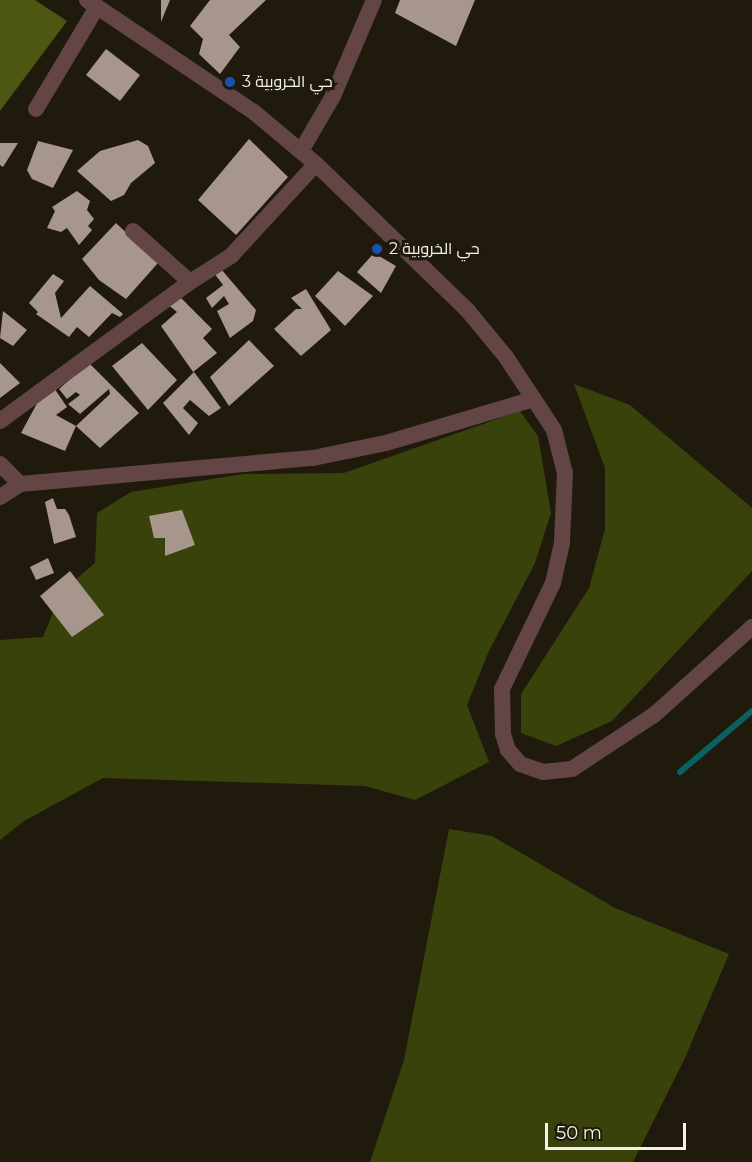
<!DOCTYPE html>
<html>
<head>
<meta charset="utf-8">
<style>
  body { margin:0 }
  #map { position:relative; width:752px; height:1162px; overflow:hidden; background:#1f1a0c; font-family:Montserrat,Cairo,sans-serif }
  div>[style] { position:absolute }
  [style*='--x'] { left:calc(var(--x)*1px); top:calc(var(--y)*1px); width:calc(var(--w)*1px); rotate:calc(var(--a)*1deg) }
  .green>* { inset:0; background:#3a420c }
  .forest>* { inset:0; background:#4d5711 }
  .stream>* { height:6px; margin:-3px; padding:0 3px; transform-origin:3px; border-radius:3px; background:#096161 }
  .building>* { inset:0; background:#a7968b }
  .street>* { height:16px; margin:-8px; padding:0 8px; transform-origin:8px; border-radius:8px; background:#634546 }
  .dots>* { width:16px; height:16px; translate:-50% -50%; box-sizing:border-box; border:3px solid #1f1a0c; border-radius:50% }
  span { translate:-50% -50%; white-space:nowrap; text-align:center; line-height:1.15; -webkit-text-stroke:6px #1f1a0c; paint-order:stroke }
  .poi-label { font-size:16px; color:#f4f1e8 }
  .left { translate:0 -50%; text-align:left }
  .scale { position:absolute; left:545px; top:1123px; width:141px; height:27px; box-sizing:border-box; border:3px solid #f4f1e8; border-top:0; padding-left:8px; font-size:18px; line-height:21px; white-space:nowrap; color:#f4f1e8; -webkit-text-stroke:4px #1f1a0c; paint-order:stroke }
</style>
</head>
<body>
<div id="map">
  <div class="green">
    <i style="clip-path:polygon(574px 384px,630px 405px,752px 508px,752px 571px,612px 721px,556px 746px,521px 733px,521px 694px,589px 588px,605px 529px,605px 468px)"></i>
    <i style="clip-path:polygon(520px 411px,538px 436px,551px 513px,535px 563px,489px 651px,467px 705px,489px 762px,415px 800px,365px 786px,103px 778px,24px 821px,0 840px,0 640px,43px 637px,61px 592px,95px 563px,97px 513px,131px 492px,243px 474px,344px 473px)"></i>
    <i style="clip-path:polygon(449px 829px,492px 836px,615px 908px,729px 954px,685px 1058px,633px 1162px,370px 1162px,404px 1060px)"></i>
  </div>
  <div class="forest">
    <i style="clip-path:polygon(0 0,35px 0,67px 21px,0 111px)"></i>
  </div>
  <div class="stream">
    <i style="--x:680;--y:772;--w:94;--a:-40.3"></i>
  </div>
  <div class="building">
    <i style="clip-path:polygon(161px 0,170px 0,161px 22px)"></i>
    <i style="clip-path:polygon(210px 0,266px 0,229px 35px,240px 47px,220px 74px,199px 54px,203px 39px,190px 26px)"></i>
    <i style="clip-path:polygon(400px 0,475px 0,456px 46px,395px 13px)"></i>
    <i style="clip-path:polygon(106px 49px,140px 75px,120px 101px,86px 75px)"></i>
    <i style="clip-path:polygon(249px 139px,288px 177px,236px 235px,198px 200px)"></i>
    <i style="clip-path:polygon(138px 140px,148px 146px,155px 163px,131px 183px,124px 195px,111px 201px,77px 171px,100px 151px)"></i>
    <i style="clip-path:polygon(38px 141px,73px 150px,53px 188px,32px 179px,27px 170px)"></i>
    <i style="clip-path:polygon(0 143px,18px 143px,3px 167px,0 165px)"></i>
    <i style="clip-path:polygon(77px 191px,90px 201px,87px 210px,94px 219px,88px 226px,92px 230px,79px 245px,67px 228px,61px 232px,47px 228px,55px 211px,52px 207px)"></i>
    <i style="clip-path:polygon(116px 223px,158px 263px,126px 299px,99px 280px,82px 259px)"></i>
    <i style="clip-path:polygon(374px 253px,396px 266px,381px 293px,357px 272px)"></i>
    <i style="clip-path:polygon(221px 269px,256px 310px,253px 321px,230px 338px,217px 311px,229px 304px,224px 296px,212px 308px,206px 298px,223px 285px,214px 273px)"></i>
    <i style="clip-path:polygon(338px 271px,373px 296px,345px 326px,315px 296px)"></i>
    <i style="clip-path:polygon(53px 274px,64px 281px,55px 293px,61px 318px,90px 286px,123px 314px,120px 317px,112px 313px,89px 337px,77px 327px,69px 337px,36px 314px,38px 312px,29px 303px)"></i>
    <i style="clip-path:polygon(306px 289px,331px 330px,301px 356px,274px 329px,296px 309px,302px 309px,291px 298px)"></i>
    <i style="clip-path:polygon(177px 294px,212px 329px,203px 338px,217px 353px,193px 372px,161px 326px,177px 312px,166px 303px)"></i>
    <i style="clip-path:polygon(3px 311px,27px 330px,13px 346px,0 338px)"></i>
    <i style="clip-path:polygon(249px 340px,274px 366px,229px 406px,210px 377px)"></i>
    <i style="clip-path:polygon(142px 343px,177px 380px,148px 410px,112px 366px)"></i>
    <i style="clip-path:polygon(0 363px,20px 383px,0 398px)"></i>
    <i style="clip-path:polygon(89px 363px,139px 413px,100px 448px,76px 426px,110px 394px,109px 389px,80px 414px,68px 404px,80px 395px,76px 392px,67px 399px,59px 389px)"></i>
    <i style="clip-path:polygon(194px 372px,221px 408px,209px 416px,190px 400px,183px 408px,198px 423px,189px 435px,163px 403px)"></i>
    <i style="clip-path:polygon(52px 385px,67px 407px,56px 415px,76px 426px,65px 451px,21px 433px,41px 396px)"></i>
    <i style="clip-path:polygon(53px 498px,57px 509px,65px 509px,69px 515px,76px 537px,54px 544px,45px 502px)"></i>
    <i style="clip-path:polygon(182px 510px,195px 545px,165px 556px,165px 538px,154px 538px,149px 516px)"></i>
    <i style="clip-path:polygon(48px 558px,54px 573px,36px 580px,30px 567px)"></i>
    <i style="clip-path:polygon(70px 571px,104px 615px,72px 637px,40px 596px)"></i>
  </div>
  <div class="street">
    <i style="--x:87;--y:0;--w:202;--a:33.9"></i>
    <i style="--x:255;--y:113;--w:80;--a:39.9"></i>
    <i style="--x:316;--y:164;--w:211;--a:44"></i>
    <i style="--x:468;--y:311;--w:60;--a:50.4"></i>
    <i style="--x:506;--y:357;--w:87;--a:56.7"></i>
    <i style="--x:554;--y:430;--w:44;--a:75.7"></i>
    <i style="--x:565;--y:473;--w:70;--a:92.5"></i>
    <i style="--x:562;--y:543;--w:41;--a:102.7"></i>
    <i style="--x:553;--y:583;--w:118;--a:115.7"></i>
    <i style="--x:502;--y:689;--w:45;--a:88.7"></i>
    <i style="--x:503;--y:734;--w:17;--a:73"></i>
    <i style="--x:508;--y:750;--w:18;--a:49"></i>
    <i style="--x:520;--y:764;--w:24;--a:19"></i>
    <i style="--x:543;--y:772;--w:29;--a:-6"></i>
    <i style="--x:572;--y:769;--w:98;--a:-33.4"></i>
    <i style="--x:654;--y:715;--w:132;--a:-41.9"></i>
    <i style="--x:36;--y:109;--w:119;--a:-59.1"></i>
    <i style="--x:301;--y:151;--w:64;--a:-59.8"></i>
    <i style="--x:333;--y:96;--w:104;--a:-66.9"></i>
    <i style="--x:133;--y:231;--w:76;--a:41.8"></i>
    <i style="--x:190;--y:282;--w:49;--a:-32.4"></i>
    <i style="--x:231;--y:256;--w:125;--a:-47.3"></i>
    <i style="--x:0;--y:421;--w:235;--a:-36.2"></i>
    <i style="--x:0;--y:464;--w:28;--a:45"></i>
    <i style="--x:20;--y:484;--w:294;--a:-5.1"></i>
    <i style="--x:313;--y:458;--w:75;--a:-11.6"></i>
    <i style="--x:386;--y:443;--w:154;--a:-16.6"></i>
    <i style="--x:0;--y:497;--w:24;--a:-33"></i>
  </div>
  <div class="dots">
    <i style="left:230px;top:82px;background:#1a4fb4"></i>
    <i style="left:377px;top:249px;background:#1a4fb4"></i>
  </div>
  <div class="poi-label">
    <span class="left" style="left:242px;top:82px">حي الخروبية 3</span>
    <span class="left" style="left:389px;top:249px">حي الخروبية 2</span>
  </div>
  <div class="scale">50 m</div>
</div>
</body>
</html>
